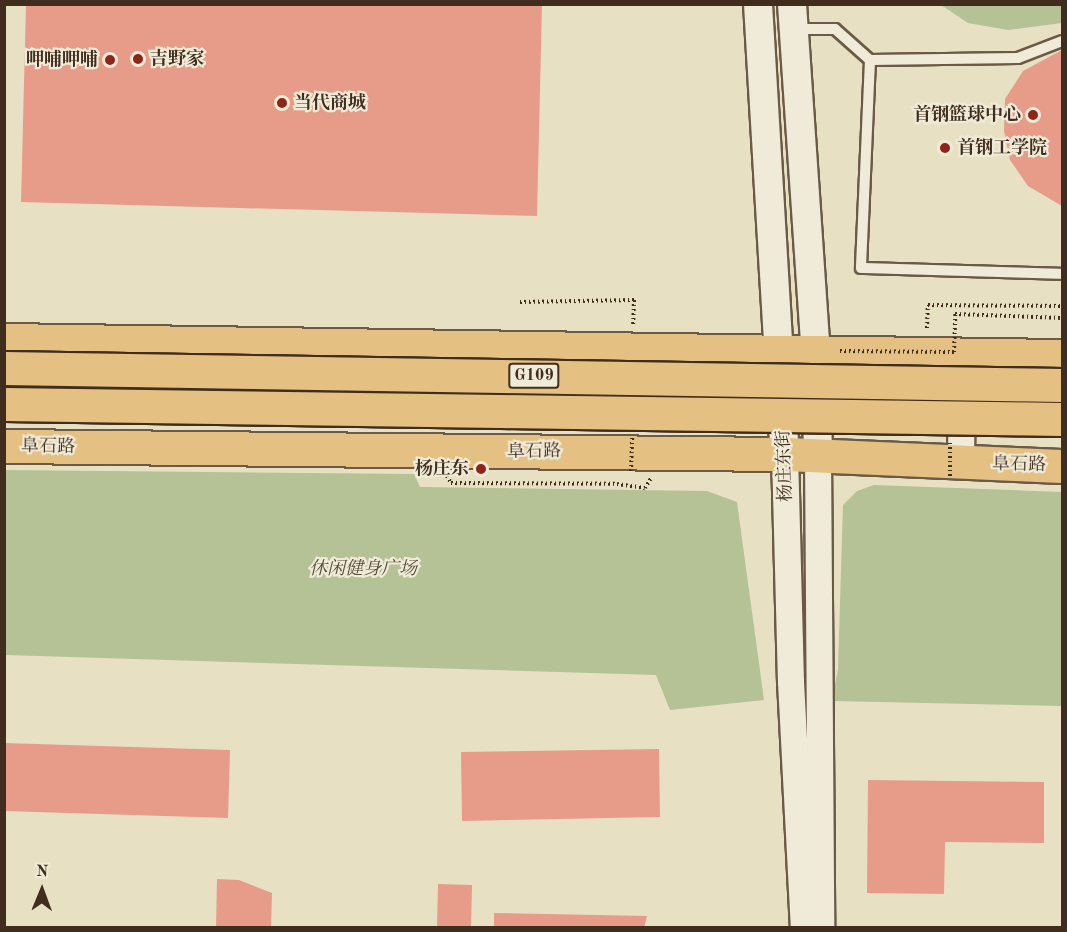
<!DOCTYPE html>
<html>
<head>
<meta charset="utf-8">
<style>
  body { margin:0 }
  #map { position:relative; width:1067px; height:932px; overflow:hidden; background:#e8e0c3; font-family:"Old Standard TT","Noto Serif SC",serif }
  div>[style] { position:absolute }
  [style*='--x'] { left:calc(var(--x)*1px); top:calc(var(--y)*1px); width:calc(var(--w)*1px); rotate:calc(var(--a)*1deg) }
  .green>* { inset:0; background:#b4c295 }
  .building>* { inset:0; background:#e69c88 }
  .path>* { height:4px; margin-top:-2px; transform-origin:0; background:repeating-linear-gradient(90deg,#402d1d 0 1.5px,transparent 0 4.5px) }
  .roads { filter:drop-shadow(2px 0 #6a5a46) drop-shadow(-2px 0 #6a5a46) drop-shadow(0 2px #6a5a46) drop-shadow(0 -2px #6a5a46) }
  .service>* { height:10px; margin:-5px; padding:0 5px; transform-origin:5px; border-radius:5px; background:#f0ebd8 }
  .tertiary>* { height:26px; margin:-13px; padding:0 13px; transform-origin:13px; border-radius:13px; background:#f0ebd8 }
  .secondary>* { height:28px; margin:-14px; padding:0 14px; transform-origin:14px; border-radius:14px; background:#f0ebd8 }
  .primary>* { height:33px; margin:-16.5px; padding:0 16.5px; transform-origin:16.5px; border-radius:16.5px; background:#e4c082 }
  .path-bridge>* { height:4px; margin-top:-2px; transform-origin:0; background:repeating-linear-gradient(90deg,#402d1d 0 1.5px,transparent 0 4.5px) }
  .bridges { filter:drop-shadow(2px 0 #402d1d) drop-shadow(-2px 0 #402d1d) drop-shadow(0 2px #402d1d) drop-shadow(0 -2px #402d1d) }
  .trunk-bridge>* { height:33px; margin:-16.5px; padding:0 16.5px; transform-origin:16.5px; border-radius:16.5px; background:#e4c082 }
  .dots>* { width:16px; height:16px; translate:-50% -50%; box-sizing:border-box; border:3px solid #f0ebd8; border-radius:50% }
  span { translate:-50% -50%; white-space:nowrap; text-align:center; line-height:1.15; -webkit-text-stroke:4.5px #f0ebd8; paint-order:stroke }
  .shield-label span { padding:2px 4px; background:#f0ebd8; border:2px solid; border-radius:4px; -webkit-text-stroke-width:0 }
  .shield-label { font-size:16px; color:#402d1d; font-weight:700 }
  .poi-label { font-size:18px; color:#402d1d; font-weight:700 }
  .left { translate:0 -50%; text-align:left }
  .right { translate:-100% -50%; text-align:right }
  .street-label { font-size:18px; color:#402d1d }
  .park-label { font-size:18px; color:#574b35; font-style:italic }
  .frame { position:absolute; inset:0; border:6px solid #402d1d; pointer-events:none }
  .north { position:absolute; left:12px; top:860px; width:60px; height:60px; -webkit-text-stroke:4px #f0ebd8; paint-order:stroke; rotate:1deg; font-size:16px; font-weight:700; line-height:24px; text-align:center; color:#402d1d }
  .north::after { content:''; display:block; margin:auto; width:21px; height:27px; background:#402d1d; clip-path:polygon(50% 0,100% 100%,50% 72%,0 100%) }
</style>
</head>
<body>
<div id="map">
  <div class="green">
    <i style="clip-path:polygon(941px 5px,1062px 5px,1062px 23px,1008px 30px,968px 23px)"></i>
    <i style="clip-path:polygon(5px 470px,414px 474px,420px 487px,707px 491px,737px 502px,764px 700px,670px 710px,656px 675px,5px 655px)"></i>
    <i style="clip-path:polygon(874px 485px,1062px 492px,1062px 706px,832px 701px,838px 669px,843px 505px,857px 491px)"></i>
  </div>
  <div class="building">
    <i style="clip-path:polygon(26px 4px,542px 4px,537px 216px,21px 202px)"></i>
    <i style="clip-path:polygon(1062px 50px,1062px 206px,1028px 186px,1010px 160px,1004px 131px,1005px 99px,1023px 71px)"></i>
    <i style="clip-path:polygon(4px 743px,230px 750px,228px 818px,4px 811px)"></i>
    <i style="clip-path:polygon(659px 749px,660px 817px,462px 821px,461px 752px)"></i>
    <i style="clip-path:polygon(868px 780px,1044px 782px,1044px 843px,945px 842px,944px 894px,867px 893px)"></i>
    <i style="clip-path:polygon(217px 879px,239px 880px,272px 893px,271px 928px,216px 928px)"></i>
    <i style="clip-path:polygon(438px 884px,472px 885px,471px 928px,437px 928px)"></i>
    <i style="clip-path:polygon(494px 913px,647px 916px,644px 928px,494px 928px)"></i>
  </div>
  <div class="path">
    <i style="--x:520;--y:302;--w:114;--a:-1"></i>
    <i style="--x:634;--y:300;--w:25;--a:92"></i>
    <i style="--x:955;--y:314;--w:107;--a:2.1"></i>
    <i style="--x:927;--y:328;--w:23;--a:-88"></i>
    <i style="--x:928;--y:305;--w:134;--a:0.4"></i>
    <i style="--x:447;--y:476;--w:8;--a:60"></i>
    <i style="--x:451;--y:483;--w:166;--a:0.3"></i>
    <i style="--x:617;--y:484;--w:28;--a:8"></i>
    <i style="--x:645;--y:488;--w:13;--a:-58"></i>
  </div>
  <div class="roads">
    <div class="service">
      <i style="--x:796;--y:29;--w:39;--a:0"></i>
      <i style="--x:835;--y:29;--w:47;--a:41.5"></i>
      <i style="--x:870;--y:60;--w:148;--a:-0.8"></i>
      <i style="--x:1018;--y:58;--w:47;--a:-21.1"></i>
      <i style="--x:870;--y:60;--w:208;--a:92.5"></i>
      <i style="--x:861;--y:268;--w:201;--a:1.7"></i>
    </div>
    <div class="tertiary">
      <i style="--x:785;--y:454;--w:228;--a:88.5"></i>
      <i style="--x:791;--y:682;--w:246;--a:87"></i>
      <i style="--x:818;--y:454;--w:474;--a:89.6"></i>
      <i style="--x:961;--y:464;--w:100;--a:-89.4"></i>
    </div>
    <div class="secondary">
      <i style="--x:758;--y:4;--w:451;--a:86.6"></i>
      <i style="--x:792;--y:4;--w:351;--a:86.1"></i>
      <i style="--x:816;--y:354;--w:100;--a:88.9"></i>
    </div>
    <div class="primary">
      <i style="--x:4;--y:340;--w:1058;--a:0.87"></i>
      <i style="--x:4;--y:446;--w:781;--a:0.59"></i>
      <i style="--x:785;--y:454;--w:277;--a:2.5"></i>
    </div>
  </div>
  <div class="path-bridge">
    <i style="--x:840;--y:351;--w:114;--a:0.5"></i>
    <i style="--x:954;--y:352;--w:38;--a:-88"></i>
    <i style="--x:631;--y:471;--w:33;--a:-88"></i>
    <i style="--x:950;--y:476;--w:35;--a:-90"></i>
  </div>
  <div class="bridges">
    <div class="trunk-bridge">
      <i style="--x:4;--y:368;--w:1058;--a:0.92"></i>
      <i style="--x:4;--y:404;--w:1058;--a:0.81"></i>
    </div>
  </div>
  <div class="dots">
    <i style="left:138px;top:59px;background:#8f2418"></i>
    <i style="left:110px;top:60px;background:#8f2418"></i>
    <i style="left:282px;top:103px;background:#8f2418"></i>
    <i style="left:1033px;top:115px;background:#8f2418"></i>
    <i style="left:945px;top:148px;background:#8f2418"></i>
    <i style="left:481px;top:469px;background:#8f2418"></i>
  </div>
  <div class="shield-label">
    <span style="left:534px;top:376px">G109</span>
  </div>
  <div class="poi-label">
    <span class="left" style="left:150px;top:59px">吉野家</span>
    <span class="right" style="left:98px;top:60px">呷哺呷哺</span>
    <span class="left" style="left:294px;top:103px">当代商城</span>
    <span class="right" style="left:1021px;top:115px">首钢篮球中心</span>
    <span class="left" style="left:957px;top:148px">首钢工学院</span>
    <span class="right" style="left:469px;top:469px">杨庄东</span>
  </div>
  <div class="street-label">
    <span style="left:48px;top:447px;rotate:1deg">阜石路</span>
    <span style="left:534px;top:452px;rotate:-1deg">阜石路</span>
    <span style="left:1019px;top:465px;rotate:1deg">阜石路</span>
    <span style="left:785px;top:466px;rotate:-92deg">杨庄东街</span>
  </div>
  <div class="park-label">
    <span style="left:363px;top:569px">休闲健身广场</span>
  </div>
  <div class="frame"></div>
  <div class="north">N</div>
</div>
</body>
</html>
